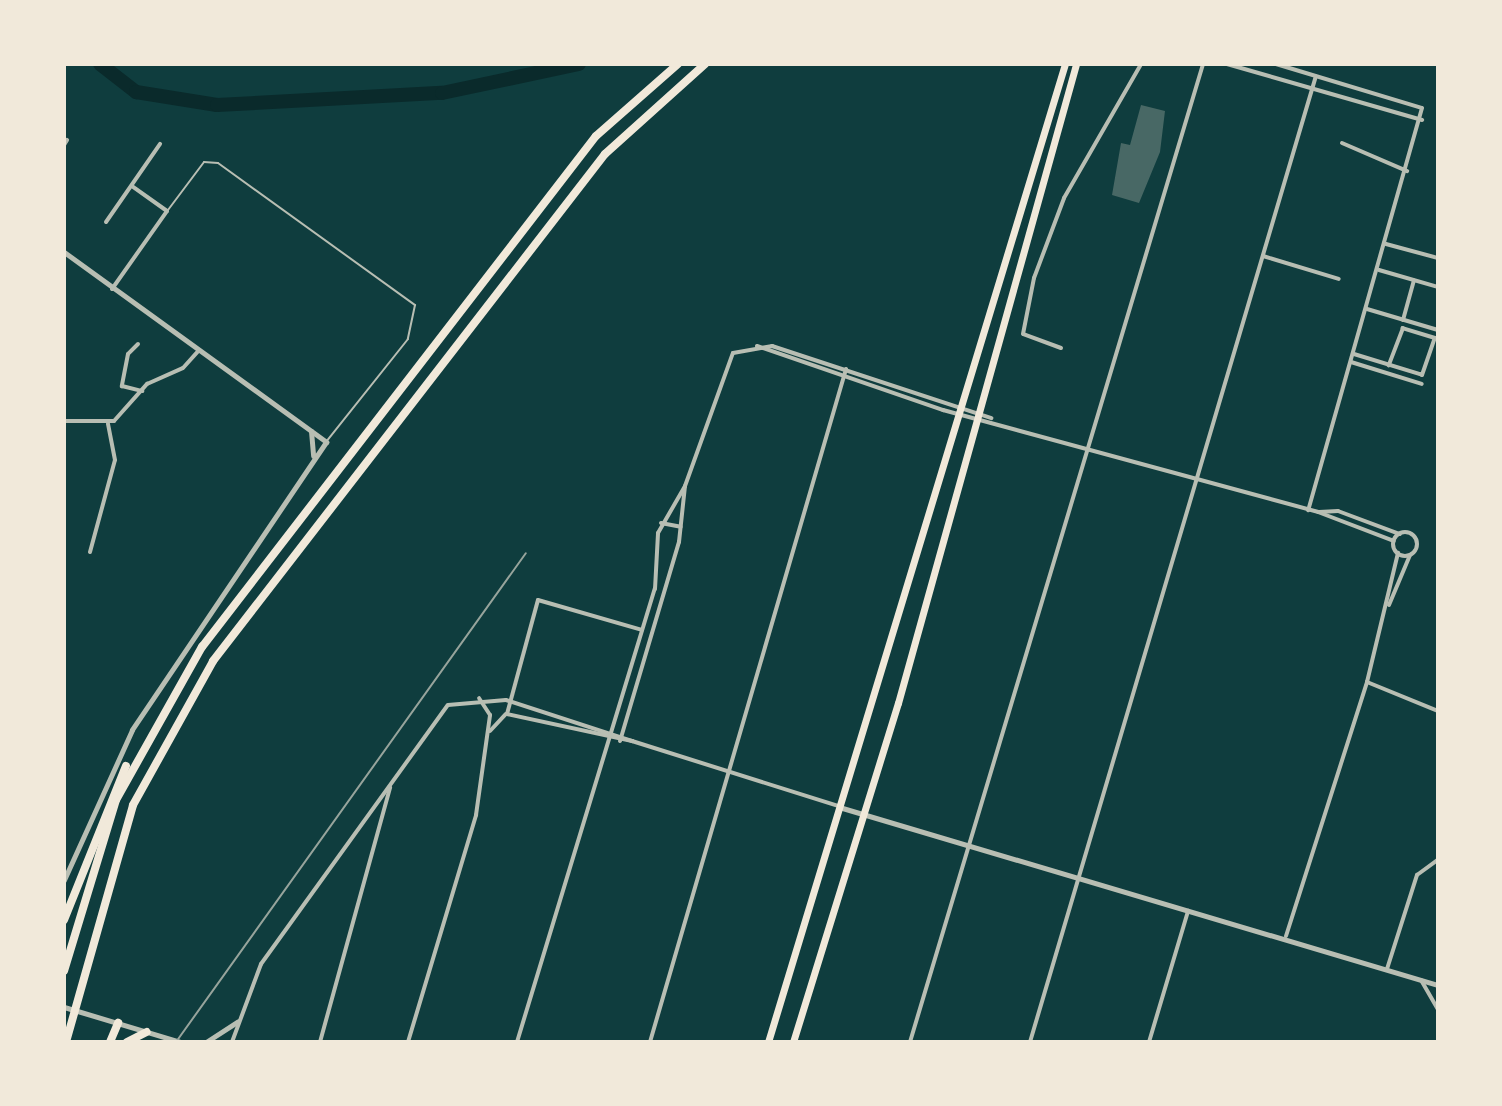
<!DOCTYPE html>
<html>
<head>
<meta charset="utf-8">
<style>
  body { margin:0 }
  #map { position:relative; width:1502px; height:1106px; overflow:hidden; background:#0f3d3e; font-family:"IBM Plex Sans",sans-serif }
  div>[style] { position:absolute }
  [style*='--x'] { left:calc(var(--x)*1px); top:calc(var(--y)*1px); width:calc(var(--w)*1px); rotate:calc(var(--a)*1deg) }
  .river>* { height:14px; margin:-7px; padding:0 7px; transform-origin:7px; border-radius:7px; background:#0a2a2b }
  .building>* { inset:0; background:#486865 }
  .service>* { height:2px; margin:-1px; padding:0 1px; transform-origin:1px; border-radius:1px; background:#b8beb3 }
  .minor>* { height:4px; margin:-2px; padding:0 2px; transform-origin:2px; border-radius:2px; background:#b8beb3 }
  .minor>.ring { margin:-2px; padding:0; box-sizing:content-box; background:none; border:4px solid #b8beb3; border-radius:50% }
  .tertiary>* { height:5px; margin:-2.5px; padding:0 2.5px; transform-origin:2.5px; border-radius:2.5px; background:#b8beb3 }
  .primary>* { height:7px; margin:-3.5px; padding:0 3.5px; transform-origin:3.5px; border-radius:3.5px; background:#f1e9da }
  .motorway>* { height:8px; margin:-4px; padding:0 4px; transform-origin:4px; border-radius:4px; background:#f1e9da }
  .rail>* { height:2px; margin:-1px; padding:0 1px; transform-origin:1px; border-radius:1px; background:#97a49c }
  span { translate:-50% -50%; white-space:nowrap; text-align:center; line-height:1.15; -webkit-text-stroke:6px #f1e9da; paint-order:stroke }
  .frame { position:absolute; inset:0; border:66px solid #f1e9da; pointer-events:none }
</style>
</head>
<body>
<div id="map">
  <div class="river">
    <i style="--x:100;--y:64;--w:46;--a:37.9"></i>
    <i style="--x:136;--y:92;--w:82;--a:9.1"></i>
    <i style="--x:217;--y:105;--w:225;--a:-3.1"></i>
    <i style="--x:442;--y:93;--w:140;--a:-12"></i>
  </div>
  <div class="building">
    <i style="clip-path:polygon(1141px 105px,1165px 111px,1160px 152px,1139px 203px,1112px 195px,1121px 143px,1130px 145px)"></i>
  </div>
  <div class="service">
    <i style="--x:168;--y:210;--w:60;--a:-53.1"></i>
    <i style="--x:204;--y:162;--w:14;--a:4"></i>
    <i style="--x:218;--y:163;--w:243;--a:35.8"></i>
    <i style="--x:415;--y:305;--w:35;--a:102"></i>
    <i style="--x:408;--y:339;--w:130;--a:128.5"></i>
  </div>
  <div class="minor">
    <i style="--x:1227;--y:64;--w:203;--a:16"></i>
    <i style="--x:1276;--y:64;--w:152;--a:16.8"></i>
    <i style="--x:1422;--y:108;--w:418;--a:105.8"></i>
    <i style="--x:1342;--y:143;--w:71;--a:23.3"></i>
    <i style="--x:64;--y:145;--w:6;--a:-59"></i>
    <i style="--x:106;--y:222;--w:95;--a:-55.3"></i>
    <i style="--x:1386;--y:244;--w:54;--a:15.1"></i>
    <i style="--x:1263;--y:256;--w:79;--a:16.8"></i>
    <i style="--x:1379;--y:270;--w:61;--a:16.1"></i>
    <i style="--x:112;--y:289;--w:95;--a:-54.8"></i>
    <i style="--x:167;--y:211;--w:43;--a:-144.5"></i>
    <i style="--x:1367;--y:309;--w:74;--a:16.5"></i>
    <i style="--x:1403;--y:320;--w:41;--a:-74.6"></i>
    <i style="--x:138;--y:344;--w:14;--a:135"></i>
    <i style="--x:128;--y:354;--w:33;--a:101"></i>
    <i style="--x:122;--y:386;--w:21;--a:14"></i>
    <i style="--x:757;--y:346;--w:197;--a:19"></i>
    <i style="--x:943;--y:410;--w:389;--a:15.2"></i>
    <i style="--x:1318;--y:512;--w:81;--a:20.9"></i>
    <i style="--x:1061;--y:348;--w:40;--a:-159.8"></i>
    <i style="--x:1023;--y:334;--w:57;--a:-78.9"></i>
    <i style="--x:1034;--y:278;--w:85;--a:-69.4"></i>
    <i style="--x:1064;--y:198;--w:155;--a:-60.1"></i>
    <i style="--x:1354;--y:354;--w:69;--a:16.9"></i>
    <i style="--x:1420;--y:374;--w:2;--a:27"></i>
    <i style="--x:1422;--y:375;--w:39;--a:-71"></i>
    <i style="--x:1435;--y:338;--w:34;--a:-163"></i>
    <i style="--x:1403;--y:328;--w:40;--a:111"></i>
    <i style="--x:1351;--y:362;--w:74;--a:17.2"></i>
    <i style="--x:64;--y:421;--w:50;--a:0"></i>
    <i style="--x:114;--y:421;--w:50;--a:-48.3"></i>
    <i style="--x:147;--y:384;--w:39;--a:-24"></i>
    <i style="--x:183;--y:368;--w:24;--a:-48"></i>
    <i style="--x:1319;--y:512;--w:19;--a:-3"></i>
    <i style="--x:1338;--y:511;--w:66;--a:20.4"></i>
    <i style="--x:661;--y:523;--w:20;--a:11"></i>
    <i class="ring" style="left:1393px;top:532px;width:20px;height:20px"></i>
    <i style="--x:90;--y:552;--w:95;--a:-74.8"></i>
    <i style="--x:115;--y:460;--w:37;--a:-101"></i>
    <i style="--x:1389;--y:605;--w:54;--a:-67.2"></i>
    <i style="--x:1367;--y:682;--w:77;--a:22.2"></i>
    <i style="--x:507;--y:714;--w:128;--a:12.2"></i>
    <i style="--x:632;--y:741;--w:216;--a:17.5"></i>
    <i style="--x:507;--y:714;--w:118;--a:-74.8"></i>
    <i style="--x:538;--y:600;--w:108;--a:16.1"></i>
    <i style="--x:490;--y:731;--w:23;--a:-47"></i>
    <i style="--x:620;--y:741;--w:208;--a:-73.5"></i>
    <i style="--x:679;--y:542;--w:56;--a:-83.9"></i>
    <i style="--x:685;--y:486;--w:141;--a:-70.2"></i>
    <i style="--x:733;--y:353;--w:40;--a:-10"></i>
    <i style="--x:772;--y:346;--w:231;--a:18.2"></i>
    <i style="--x:1286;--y:936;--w:267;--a:-72.3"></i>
    <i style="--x:1367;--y:682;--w:133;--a:-76.5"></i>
    <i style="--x:1387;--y:969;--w:99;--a:-72.3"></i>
    <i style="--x:1417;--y:875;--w:26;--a:-36"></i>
    <i style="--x:1421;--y:980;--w:34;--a:60"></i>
    <i style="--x:232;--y:1042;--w:83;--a:-69.6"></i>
    <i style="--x:261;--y:964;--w:319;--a:-54.2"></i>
    <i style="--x:448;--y:705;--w:58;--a:-4.9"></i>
    <i style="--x:506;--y:700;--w:133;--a:18"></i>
    <i style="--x:320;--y:1042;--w:264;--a:-74.6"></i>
    <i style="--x:408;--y:1042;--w:237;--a:-73.3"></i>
    <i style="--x:476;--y:815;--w:101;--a:-82"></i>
    <i style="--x:490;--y:715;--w:20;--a:-123"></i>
    <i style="--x:517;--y:1042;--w:474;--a:-73.1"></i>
    <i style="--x:655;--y:589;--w:56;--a:-86.9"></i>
    <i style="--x:658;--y:533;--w:54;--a:-60.1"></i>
    <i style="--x:650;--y:1042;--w:701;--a:-73.76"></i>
    <i style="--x:910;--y:1042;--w:1021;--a:-73.32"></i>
    <i style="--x:1030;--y:1042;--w:1007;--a:-73.51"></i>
    <i style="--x:1149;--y:1042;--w:137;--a:-73.4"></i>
  </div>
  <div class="tertiary">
    <i style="--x:64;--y:252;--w:324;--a:35.9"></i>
    <i style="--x:326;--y:442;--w:347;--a:124"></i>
    <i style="--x:132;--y:730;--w:165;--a:114.4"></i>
    <i style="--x:311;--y:431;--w:25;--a:85"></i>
    <i style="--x:839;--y:807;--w:625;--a:16.55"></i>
    <i style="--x:64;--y:1007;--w:122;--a:16.7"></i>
    <i style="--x:206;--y:1042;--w:38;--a:-33"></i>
  </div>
  <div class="primary">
    <i style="--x:768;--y:1042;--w:1022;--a:-73.11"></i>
    <i style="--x:793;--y:1042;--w:355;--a:-72.8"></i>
    <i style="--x:898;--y:703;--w:663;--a:-74.43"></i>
  </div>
  <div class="motorway">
    <i style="--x:64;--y:920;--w:166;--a:-68.1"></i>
    <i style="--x:64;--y:971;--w:179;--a:-73.1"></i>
    <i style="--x:116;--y:800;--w:176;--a:-60.7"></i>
    <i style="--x:202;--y:647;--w:645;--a:-52.37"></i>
    <i style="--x:596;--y:136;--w:109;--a:-41.3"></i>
    <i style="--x:66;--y:1042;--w:246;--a:-74.2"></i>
    <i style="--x:133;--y:805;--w:165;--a:-60.9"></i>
    <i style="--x:213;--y:661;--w:641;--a:-52.29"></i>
    <i style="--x:605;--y:154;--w:135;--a:-42"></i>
    <i style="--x:110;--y:1042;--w:21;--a:-67"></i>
    <i style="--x:127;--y:1042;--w:22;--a:-27"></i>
  </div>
  <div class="rail">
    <i style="--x:176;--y:1042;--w:601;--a:-54.41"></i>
  </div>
  <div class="frame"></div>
</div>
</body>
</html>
